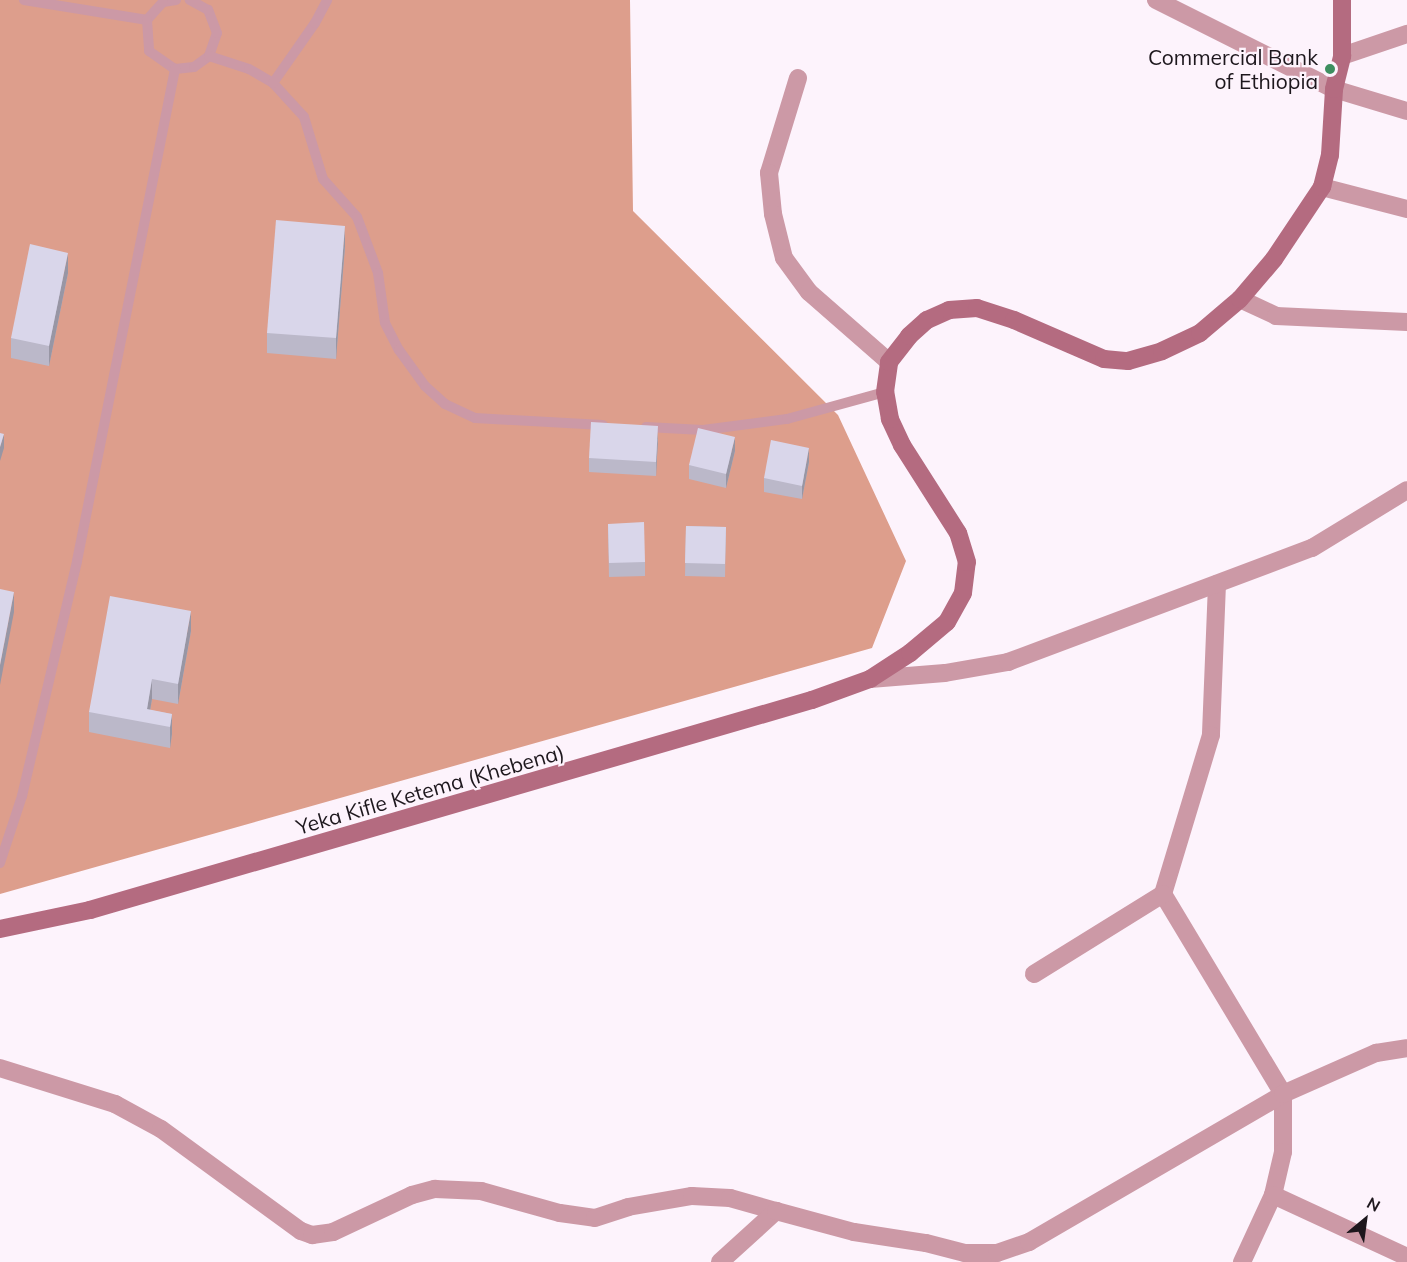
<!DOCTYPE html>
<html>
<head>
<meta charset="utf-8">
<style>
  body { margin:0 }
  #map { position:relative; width:1407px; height:1262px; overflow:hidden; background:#fdf3fc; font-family:Mulish,sans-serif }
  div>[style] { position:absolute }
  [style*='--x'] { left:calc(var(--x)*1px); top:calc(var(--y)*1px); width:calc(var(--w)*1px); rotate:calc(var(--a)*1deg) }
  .forest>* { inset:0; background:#dd9e8c }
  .service>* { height:10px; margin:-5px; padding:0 5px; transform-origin:5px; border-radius:5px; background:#cc99a6 }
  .minor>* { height:18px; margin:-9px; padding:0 9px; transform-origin:9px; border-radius:9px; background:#cc99a6 }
  .secondary>* { height:18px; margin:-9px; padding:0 9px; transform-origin:9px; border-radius:9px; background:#b46b80 }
  .wall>* { inset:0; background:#bbb8c9 }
  .shaded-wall>* { inset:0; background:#9896a4 }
  .building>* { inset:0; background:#d9d6ea }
  .dots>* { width:16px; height:16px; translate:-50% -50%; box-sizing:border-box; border:3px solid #fdf3fc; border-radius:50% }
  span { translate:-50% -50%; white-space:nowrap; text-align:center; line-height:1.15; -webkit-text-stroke:4.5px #fdf3fc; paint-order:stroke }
  .poi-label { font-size:21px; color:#1d171d }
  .right { translate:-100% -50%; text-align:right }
  .street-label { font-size:21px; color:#1d171d }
  .north { position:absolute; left:1335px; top:1190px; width:60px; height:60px; -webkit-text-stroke:4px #fdf3fc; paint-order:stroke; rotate:29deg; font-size:16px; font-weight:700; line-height:24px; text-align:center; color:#1d171d }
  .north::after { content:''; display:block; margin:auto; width:21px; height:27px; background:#1d171d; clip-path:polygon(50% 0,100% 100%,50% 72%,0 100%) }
</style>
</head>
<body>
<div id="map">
  <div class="forest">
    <i style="clip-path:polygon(0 0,630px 0,633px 211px,838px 415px,906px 561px,872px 648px,0 894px)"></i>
  </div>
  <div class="service">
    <i style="--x:24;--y:0;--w:125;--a:9.2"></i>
    <i style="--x:176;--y:0;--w:13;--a:171"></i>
    <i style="--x:163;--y:2;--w:24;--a:132"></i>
    <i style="--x:147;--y:20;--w:31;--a:86"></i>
    <i style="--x:149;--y:51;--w:32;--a:35"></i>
    <i style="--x:175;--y:69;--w:19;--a:-6"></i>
    <i style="--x:194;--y:67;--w:19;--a:-36"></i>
    <i style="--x:209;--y:56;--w:24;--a:-71"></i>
    <i style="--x:217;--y:33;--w:25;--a:-111"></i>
    <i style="--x:208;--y:10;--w:21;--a:-151"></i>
    <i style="--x:209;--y:56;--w:42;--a:18"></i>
    <i style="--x:249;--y:69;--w:28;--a:30"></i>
    <i style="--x:273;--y:83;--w:46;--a:47.6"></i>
    <i style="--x:304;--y:117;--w:65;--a:73"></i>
    <i style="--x:323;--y:179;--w:51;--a:48.2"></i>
    <i style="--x:357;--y:217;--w:60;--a:69.4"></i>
    <i style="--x:378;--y:273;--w:50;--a:82"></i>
    <i style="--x:385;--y:323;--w:30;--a:63"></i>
    <i style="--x:399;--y:350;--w:44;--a:54.2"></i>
    <i style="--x:425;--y:386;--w:27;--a:42"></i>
    <i style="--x:445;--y:404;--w:33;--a:25"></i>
    <i style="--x:475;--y:418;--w:128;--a:3.1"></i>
    <i style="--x:273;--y:83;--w:73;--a:-55"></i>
    <i style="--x:315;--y:23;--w:26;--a:-62"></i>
    <i style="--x:646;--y:427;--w:57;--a:3"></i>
    <i style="--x:703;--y:430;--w:85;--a:-7.5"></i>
    <i style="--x:787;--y:419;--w:102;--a:-15.4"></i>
    <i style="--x:0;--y:863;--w:71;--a:-71.8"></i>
    <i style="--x:22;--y:796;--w:241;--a:-76.8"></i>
    <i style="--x:77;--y:561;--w:502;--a:-78.73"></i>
  </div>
  <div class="minor">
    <i style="--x:1156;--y:0;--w:199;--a:26.6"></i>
    <i style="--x:1334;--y:89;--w:76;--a:16.8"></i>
    <i style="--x:1342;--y:56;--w:69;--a:-18.7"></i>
    <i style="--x:798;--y:78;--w:99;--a:107"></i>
    <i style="--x:769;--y:173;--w:41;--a:84.4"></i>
    <i style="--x:773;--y:214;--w:45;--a:76"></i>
    <i style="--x:784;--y:258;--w:42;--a:53.7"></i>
    <i style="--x:809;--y:292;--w:106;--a:41.2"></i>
    <i style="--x:1322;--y:187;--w:88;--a:14.5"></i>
    <i style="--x:1240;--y:299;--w:40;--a:25"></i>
    <i style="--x:1276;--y:316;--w:131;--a:2.6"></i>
    <i style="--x:1217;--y:584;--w:151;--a:92.3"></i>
    <i style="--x:1211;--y:735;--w:166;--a:106.8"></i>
    <i style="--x:1163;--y:894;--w:233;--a:59"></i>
    <i style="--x:1283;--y:1094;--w:58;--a:90"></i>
    <i style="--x:1283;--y:1152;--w:44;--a:103.1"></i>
    <i style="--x:1273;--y:1195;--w:74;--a:114.8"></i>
    <i style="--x:870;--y:679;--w:75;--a:-4.6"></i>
    <i style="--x:945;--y:673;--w:64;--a:-9.9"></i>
    <i style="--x:1008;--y:662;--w:325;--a:-20.6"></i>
    <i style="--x:1312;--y:548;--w:111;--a:-31.4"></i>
    <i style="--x:1034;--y:974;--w:152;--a:-31.8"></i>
    <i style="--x:0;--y:1068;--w:121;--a:17.4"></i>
    <i style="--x:115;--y:1104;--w:52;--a:28.5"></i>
    <i style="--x:161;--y:1129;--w:173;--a:36.1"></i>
    <i style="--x:301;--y:1231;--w:12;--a:20"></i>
    <i style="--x:312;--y:1235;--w:21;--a:-8"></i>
    <i style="--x:333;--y:1232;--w:87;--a:-25.1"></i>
    <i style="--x:412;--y:1195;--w:24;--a:-15"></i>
    <i style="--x:435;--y:1189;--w:46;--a:2.5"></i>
    <i style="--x:481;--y:1191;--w:82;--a:15.6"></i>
    <i style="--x:560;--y:1213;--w:35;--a:8"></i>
    <i style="--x:595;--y:1218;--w:35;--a:-18"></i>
    <i style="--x:628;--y:1207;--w:65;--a:-9.8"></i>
    <i style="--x:692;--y:1196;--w:38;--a:3"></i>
    <i style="--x:730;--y:1198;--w:48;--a:15.8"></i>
    <i style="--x:1273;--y:1195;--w:148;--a:24.8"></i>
    <i style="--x:720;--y:1262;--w:76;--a:-42.3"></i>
    <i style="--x:776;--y:1211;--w:81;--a:15.1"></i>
    <i style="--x:854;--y:1232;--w:73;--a:8.7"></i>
    <i style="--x:926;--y:1243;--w:40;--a:14.4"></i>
    <i style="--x:965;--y:1253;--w:32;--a:0"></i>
    <i style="--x:997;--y:1253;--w:34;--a:-19"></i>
    <i style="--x:1029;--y:1242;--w:294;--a:-30.2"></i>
    <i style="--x:1283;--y:1094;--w:102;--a:-23.8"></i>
    <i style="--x:1376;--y:1053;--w:31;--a:-9"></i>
  </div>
  <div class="secondary">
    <i style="--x:0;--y:929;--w:92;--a:-11.9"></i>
    <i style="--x:90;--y:910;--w:752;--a:-16.22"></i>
    <i style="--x:812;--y:700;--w:62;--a:-19.9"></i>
    <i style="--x:870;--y:679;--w:48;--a:-33"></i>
    <i style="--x:910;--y:653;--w:48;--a:-40"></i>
    <i style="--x:947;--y:622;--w:33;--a:-61"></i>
    <i style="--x:963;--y:593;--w:31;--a:-83"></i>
    <i style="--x:967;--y:562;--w:30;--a:-107"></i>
    <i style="--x:958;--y:533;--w:104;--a:-122.5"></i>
    <i style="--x:902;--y:445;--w:29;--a:-115"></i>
    <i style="--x:890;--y:419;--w:27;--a:-100"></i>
    <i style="--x:885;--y:392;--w:30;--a:-82"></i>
    <i style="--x:889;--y:362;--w:33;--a:-52"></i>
    <i style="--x:909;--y:336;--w:24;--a:-42"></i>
    <i style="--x:927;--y:320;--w:24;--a:-24"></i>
    <i style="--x:949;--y:310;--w:28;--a:-4"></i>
    <i style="--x:977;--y:308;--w:39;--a:18"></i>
    <i style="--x:1014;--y:320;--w:98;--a:23.4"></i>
    <i style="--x:1104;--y:359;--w:24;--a:5"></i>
    <i style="--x:1128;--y:361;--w:35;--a:-16"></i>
    <i style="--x:1162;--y:351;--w:42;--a:-25.3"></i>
    <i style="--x:1200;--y:333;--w:52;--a:-40.4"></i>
    <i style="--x:1240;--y:299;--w:52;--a:-49.6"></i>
    <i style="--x:1274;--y:259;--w:87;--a:-56.3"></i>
    <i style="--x:1322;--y:187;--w:33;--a:-76"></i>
    <i style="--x:1330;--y:155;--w:66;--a:-86.5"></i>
    <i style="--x:1334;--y:89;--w:34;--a:-76"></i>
    <i style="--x:1342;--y:56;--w:56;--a:-90"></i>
  </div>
  <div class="wall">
    <i style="clip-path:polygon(345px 246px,336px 359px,267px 353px,267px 333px)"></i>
    <i style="clip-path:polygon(68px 273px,49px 366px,11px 358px,11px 338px)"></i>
    <i style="clip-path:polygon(658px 439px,656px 476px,589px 472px,589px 458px)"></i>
    <i style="clip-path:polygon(735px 451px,726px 488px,689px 479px,689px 465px)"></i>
    <i style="clip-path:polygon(809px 462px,802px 499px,764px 492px,764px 478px)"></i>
    <i style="clip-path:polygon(608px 524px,645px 562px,645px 576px,609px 577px)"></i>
    <i style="clip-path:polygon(686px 526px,726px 527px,725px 577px,685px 576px)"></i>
    <i style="clip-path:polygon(191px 631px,178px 704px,152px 699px,150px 710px,172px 714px,172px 734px,170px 748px,89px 732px,89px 712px)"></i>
  </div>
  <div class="shaded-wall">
    <i style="clip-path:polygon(345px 226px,345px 246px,336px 359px,336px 338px)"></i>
    <i style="clip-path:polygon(68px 253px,68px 273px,49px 366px,49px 346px)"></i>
    <i style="clip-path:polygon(658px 426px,658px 439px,656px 476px,656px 462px)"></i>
    <i style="clip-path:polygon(4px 434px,4px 448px,0 461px,0 447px)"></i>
    <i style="clip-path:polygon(735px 437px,735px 451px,726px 488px,726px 474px)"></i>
    <i style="clip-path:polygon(809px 448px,809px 462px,802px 499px,802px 486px)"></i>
    <i style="clip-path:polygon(14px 592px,14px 612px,0 685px,0 665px)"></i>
    <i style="clip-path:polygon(191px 611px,191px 631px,178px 704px,178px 684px)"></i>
    <i style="clip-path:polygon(152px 679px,152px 699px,148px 723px,147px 709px)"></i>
    <i style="clip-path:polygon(172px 714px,172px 734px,170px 748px,170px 727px)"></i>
  </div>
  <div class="building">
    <i style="clip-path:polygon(276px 220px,345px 226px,336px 338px,267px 333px)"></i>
    <i style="clip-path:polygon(30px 244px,68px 253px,49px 346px,11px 338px)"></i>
    <i style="clip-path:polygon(591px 422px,658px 426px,656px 462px,589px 458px)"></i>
    <i style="clip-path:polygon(698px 428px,735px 437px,726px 474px,689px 465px)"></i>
    <i style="clip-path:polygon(0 433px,4px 434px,0 447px)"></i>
    <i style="clip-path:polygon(771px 440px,809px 448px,802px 486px,764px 478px)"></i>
    <i style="clip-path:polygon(644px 522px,645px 562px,609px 563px,608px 524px)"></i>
    <i style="clip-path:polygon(686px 526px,726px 527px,725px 564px,685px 563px)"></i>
    <i style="clip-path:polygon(0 589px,14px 592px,0 665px)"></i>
    <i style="clip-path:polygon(110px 596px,191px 611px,178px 684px,152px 679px,147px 709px,172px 714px,170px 727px,89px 712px)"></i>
  </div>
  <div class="dots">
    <i style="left:1330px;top:69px;background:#3d8e5f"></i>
  </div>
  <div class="poi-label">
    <span class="right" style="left:1318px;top:69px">Commercial Bank<br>of Ethiopia</span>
  </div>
  <div class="street-label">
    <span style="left:430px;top:789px;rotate:-16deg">Yeka Kifle Ketema (Khebena)</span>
  </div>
  <div class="north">N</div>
</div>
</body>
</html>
